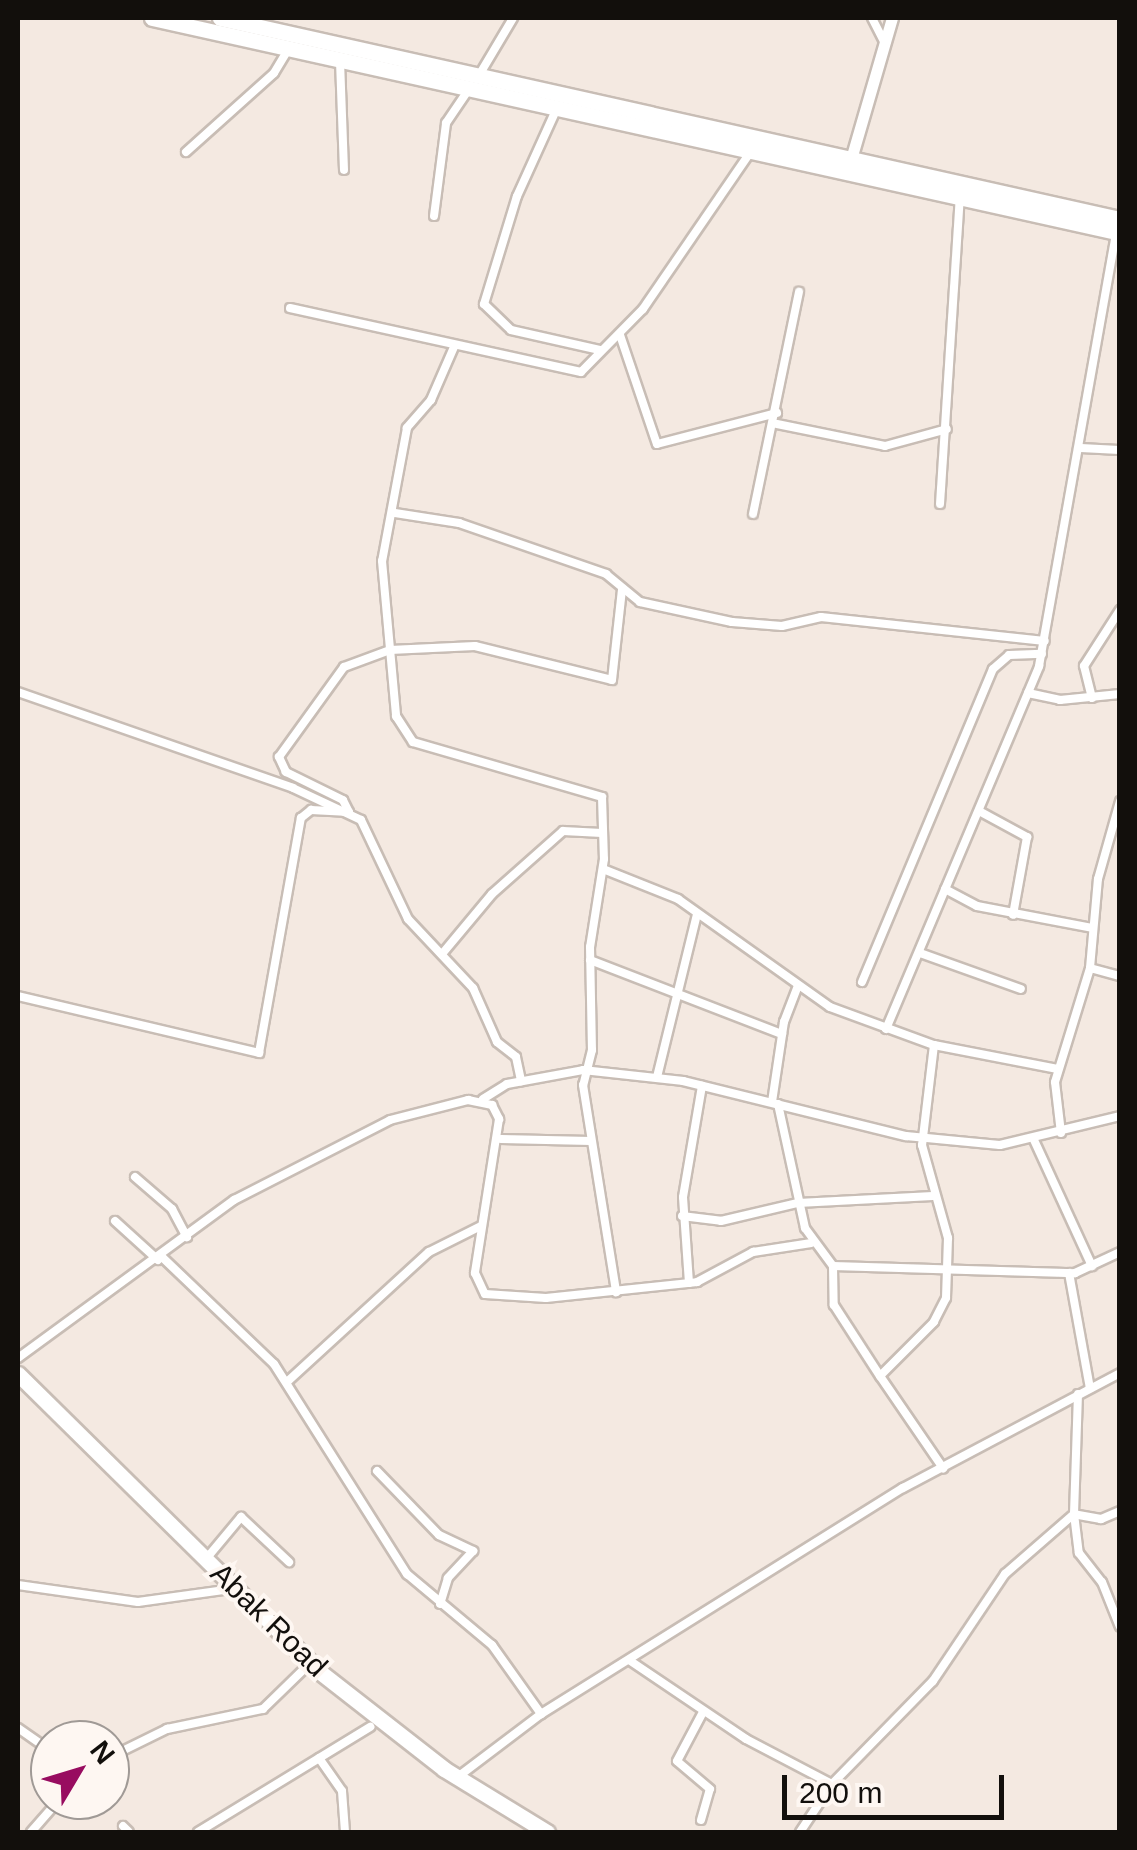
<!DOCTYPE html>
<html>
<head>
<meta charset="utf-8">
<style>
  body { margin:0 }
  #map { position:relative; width:1137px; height:1850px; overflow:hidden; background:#f4e9e1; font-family:Helvetica,sans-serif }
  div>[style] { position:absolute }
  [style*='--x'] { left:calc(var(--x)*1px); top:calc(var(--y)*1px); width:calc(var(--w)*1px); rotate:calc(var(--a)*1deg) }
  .roads { filter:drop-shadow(2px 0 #c8bdb5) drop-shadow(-2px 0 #c8bdb5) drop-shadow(0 2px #c8bdb5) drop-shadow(0 -2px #c8bdb5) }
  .street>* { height:8px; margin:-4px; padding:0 4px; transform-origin:4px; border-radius:4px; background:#fff }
  .secondary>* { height:11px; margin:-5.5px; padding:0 5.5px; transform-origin:5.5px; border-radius:5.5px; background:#fff }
  .highway>* { height:15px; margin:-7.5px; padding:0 7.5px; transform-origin:7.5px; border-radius:7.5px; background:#fff }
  span { translate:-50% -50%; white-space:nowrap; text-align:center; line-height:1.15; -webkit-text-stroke:8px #fef7f2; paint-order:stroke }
  .street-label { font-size:30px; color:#120f0c }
  .frame { position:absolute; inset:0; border:20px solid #120f0c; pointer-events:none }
  .north { position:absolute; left:30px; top:1720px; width:100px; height:100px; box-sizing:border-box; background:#fef7f2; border:2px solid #a09a96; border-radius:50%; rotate:52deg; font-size:28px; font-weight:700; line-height:40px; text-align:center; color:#120f0c }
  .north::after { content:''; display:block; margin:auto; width:35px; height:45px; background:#980c60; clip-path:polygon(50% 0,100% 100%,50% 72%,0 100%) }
  .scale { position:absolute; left:782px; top:1775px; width:222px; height:45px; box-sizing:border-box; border:5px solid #120f0c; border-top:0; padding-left:12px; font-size:30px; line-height:35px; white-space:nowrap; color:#120f0c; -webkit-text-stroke:8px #fef7f2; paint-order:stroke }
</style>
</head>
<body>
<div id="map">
  <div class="roads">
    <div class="street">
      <i style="--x:872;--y:18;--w:27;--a:63"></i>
      <i style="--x:340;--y:61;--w:109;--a:87.9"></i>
      <i style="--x:478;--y:77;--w:69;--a:-59.3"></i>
      <i style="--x:557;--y:108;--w:97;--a:114.4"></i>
      <i style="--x:517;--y:196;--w:113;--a:107"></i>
      <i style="--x:484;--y:304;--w:37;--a:44"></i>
      <i style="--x:511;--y:330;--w:91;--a:12.7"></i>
      <i style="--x:186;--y:152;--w:118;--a:-41.9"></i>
      <i style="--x:274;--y:73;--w:27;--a:-59"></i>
      <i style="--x:434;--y:216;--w:94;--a:-82.6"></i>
      <i style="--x:446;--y:123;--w:41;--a:-55.9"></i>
      <i style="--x:290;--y:308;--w:298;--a:12.4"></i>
      <i style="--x:581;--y:372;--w:88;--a:-45.5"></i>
      <i style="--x:643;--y:309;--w:191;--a:-55.6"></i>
      <i style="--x:620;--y:335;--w:115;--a:71.3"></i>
      <i style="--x:657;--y:444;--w:124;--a:-14.5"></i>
      <i style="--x:454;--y:347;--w:58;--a:113.5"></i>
      <i style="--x:431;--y:400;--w:37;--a:131"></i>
      <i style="--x:407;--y:428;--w:135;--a:100.6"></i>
      <i style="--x:382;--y:561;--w:156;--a:84.8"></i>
      <i style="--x:396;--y:716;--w:31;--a:57"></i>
      <i style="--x:413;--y:742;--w:197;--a:16.2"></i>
      <i style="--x:602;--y:797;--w:62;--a:88.2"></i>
      <i style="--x:604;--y:859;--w:89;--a:99"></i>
      <i style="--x:590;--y:947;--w:103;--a:88.9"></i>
      <i style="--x:592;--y:1050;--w:36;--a:104"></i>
      <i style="--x:583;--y:1085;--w:210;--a:80.9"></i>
      <i style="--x:777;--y:424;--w:110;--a:11.5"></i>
      <i style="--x:885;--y:446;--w:64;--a:-15.3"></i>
      <i style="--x:1080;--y:448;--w:40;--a:2.9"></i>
      <i style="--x:940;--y:504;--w:307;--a:-86.3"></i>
      <i style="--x:395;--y:513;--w:65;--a:8.9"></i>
      <i style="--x:459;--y:523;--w:156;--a:19.1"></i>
      <i style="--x:606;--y:574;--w:44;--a:39.5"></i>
      <i style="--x:640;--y:602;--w:94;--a:12.3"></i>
      <i style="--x:732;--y:622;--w:50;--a:4.6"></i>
      <i style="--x:782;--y:626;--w:40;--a:-13"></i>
      <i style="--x:821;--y:617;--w:225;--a:6.1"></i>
      <i style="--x:753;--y:514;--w:227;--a:-78.3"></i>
      <i style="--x:18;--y:692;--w:291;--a:19.2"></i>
      <i style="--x:293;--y:788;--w:75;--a:25.2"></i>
      <i style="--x:361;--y:820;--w:110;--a:64.6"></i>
      <i style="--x:408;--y:919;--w:95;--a:46.7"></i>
      <i style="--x:473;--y:988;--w:59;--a:66"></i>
      <i style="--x:497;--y:1042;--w:24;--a:38"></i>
      <i style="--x:516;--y:1057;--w:25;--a:78"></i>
      <i style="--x:1028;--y:693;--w:33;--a:12"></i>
      <i style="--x:1060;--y:700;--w:60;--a:-5.7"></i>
      <i style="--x:1092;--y:698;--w:33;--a:-104"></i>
      <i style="--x:1084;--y:666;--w:67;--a:-57.3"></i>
      <i style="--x:979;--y:811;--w:55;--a:28.4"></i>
      <i style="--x:1027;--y:837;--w:79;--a:100.2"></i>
      <i style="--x:603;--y:869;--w:81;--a:21.8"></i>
      <i style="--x:678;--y:899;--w:186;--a:35.4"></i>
      <i style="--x:830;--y:1007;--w:111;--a:20.1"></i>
      <i style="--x:934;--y:1045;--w:101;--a:96.8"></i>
      <i style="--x:922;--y:1145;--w:97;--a:74.4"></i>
      <i style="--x:948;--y:1238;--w:60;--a:91.9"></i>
      <i style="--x:946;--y:1298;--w:27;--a:117"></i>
      <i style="--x:934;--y:1322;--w:76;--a:135"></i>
      <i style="--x:880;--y:1376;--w:112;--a:55.6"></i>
      <i style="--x:945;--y:889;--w:36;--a:28"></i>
      <i style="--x:977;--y:906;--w:117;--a:10.8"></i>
      <i style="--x:920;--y:953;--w:107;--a:19.6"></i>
      <i style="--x:442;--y:954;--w:78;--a:-50.2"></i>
      <i style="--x:492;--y:894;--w:95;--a:-41.6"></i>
      <i style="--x:563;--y:831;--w:39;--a:3"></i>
      <i style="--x:590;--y:960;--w:206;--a:21.1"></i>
      <i style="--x:1090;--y:968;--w:31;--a:15"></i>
      <i style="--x:862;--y:982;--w:339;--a:-67.3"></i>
      <i style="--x:993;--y:669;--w:21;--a:-41"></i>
      <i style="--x:1009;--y:655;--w:33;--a:-2"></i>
      <i style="--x:18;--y:996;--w:248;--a:13.3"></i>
      <i style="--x:259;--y:1053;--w:239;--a:-79.9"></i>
      <i style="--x:301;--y:818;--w:13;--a:-39"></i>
      <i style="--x:311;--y:810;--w:38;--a:3"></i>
      <i style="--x:349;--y:812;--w:13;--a:-117"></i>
      <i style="--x:343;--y:800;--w:64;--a:-153.8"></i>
      <i style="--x:286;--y:772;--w:17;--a:-115"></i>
      <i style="--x:279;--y:757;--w:111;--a:-54.2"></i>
      <i style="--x:344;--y:667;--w:49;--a:-20.3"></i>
      <i style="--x:390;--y:650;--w:85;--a:-2.7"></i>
      <i style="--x:475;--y:646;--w:141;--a:13.9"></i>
      <i style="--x:612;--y:680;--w:92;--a:-83.7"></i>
      <i style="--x:886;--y:1029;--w:394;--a:-67.1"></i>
      <i style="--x:1039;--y:666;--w:441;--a:-79.9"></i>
      <i style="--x:934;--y:1045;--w:126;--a:11"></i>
      <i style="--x:657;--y:1077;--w:168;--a:-76.2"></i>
      <i style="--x:483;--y:1099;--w:28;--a:-32"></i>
      <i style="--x:507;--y:1084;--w:77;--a:-10.4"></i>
      <i style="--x:583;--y:1070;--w:101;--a:6.3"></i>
      <i style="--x:683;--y:1081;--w:230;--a:13.9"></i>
      <i style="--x:906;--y:1136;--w:94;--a:5.5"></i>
      <i style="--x:1000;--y:1145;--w:123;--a:-13.6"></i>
      <i style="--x:772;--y:1102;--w:81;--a:-81.5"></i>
      <i style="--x:784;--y:1022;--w:39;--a:-69"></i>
      <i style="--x:778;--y:1104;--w:127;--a:77.7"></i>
      <i style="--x:805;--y:1228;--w:47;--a:53.6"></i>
      <i style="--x:833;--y:1266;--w:39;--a:89"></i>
      <i style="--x:834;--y:1305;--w:85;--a:57.1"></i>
      <i style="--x:1061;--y:1133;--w:51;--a:-96.7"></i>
      <i style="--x:1055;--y:1082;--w:119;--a:-72.9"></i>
      <i style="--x:1090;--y:968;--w:89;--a:-84.9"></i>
      <i style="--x:1098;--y:879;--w:81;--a:-74.2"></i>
      <i style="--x:501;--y:1139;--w:90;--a:1.3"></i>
      <i style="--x:1034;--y:1140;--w:139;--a:65.3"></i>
      <i style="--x:135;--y:1177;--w:49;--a:40.9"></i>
      <i style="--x:172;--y:1209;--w:32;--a:62"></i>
      <i style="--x:682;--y:1216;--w:39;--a:7"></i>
      <i style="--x:721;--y:1221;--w:79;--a:-13.2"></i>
      <i style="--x:798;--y:1203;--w:135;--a:-3"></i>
      <i style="--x:115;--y:1221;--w:58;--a:42.2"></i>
      <i style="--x:162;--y:1257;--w:155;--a:43.7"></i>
      <i style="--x:274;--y:1364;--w:249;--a:57.7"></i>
      <i style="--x:407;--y:1574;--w:111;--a:39.9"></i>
      <i style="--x:492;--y:1645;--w:85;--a:54.6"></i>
      <i style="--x:833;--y:1266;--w:242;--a:1.7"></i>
      <i style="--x:1075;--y:1273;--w:50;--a:-25"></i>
      <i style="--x:1069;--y:1273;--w:117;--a:79.7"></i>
      <i style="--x:689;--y:1283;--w:86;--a:-94"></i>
      <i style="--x:683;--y:1197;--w:113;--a:-80.3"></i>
      <i style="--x:18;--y:1358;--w:268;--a:-36.2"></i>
      <i style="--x:234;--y:1200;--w:175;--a:-27.1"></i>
      <i style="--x:390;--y:1120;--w:81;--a:-14.4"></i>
      <i style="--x:468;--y:1100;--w:25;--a:12"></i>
      <i style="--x:492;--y:1105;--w:16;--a:63"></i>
      <i style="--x:499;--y:1119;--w:156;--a:98.9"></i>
      <i style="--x:475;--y:1273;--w:23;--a:65"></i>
      <i style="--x:485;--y:1294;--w:61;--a:3.8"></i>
      <i style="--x:546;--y:1298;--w:152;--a:-6"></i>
      <i style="--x:697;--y:1282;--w:64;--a:-28.2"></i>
      <i style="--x:753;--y:1252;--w:59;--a:-8.8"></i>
      <i style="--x:288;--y:1381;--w:191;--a:-42.5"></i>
      <i style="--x:429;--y:1252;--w:58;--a:-26.6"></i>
      <i style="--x:377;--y:1471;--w:89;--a:45.9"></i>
      <i style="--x:439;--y:1535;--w:38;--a:25"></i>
      <i style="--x:473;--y:1551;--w:37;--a:133"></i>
      <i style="--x:448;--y:1578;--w:27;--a:107"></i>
      <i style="--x:1120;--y:1511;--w:21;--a:157"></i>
      <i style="--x:1101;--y:1519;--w:27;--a:-170"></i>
      <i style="--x:1074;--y:1514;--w:39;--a:83"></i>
      <i style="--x:1079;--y:1553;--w:37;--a:52"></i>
      <i style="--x:1102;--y:1582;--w:48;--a:68.2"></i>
      <i style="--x:206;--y:1559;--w:55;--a:-50.2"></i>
      <i style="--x:241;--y:1517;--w:66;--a:43.2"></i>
      <i style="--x:18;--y:1585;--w:121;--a:8.1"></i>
      <i style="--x:138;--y:1602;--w:88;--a:-7.9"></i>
      <i style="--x:629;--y:1660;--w:141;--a:34"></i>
      <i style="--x:746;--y:1739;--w:97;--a:27.6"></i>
      <i style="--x:18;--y:1728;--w:39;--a:35"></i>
      <i style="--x:110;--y:1757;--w:64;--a:-26.2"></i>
      <i style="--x:167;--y:1729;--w:98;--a:-11.8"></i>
      <i style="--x:263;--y:1709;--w:59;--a:-44.3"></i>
      <i style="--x:319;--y:1758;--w:40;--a:55.1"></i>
      <i style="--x:342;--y:1791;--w:41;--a:85.8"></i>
      <i style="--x:459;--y:1776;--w:103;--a:-37.1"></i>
      <i style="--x:541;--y:1714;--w:427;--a:-32"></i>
      <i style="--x:903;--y:1488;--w:246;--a:-27.9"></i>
      <i style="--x:701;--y:1820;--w:32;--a:-74"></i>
      <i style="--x:710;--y:1789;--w:43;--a:-139.7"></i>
      <i style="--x:677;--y:1761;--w:55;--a:-62"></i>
      <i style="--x:123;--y:1826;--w:8;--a:45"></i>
      <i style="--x:31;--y:1832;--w:43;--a:-48.8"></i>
      <i style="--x:198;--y:1832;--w:202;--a:-31.4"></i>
      <i style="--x:800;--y:1832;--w:58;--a:-56.3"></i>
      <i style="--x:832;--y:1784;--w:144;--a:-45.6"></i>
      <i style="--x:933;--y:1681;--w:129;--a:-56.1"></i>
      <i style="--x:1005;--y:1574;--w:91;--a:-41"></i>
      <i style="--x:1074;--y:1514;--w:120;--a:-88.1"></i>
    </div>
    <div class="secondary">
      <i style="--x:851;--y:159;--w:147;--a:-73.8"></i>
    </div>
    <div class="highway">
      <i style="--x:152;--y:18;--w:992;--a:12.52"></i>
      <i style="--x:220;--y:18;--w:922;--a:12.59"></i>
      <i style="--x:18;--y:1374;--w:424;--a:44.6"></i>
      <i style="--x:320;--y:1672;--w:157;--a:38"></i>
      <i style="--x:444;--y:1769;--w:121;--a:31.5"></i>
    </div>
  </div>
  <div class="street-label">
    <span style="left:269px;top:1620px;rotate:44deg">Abak Road</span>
  </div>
  <div class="frame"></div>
  <div class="north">N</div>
  <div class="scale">200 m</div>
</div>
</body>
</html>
